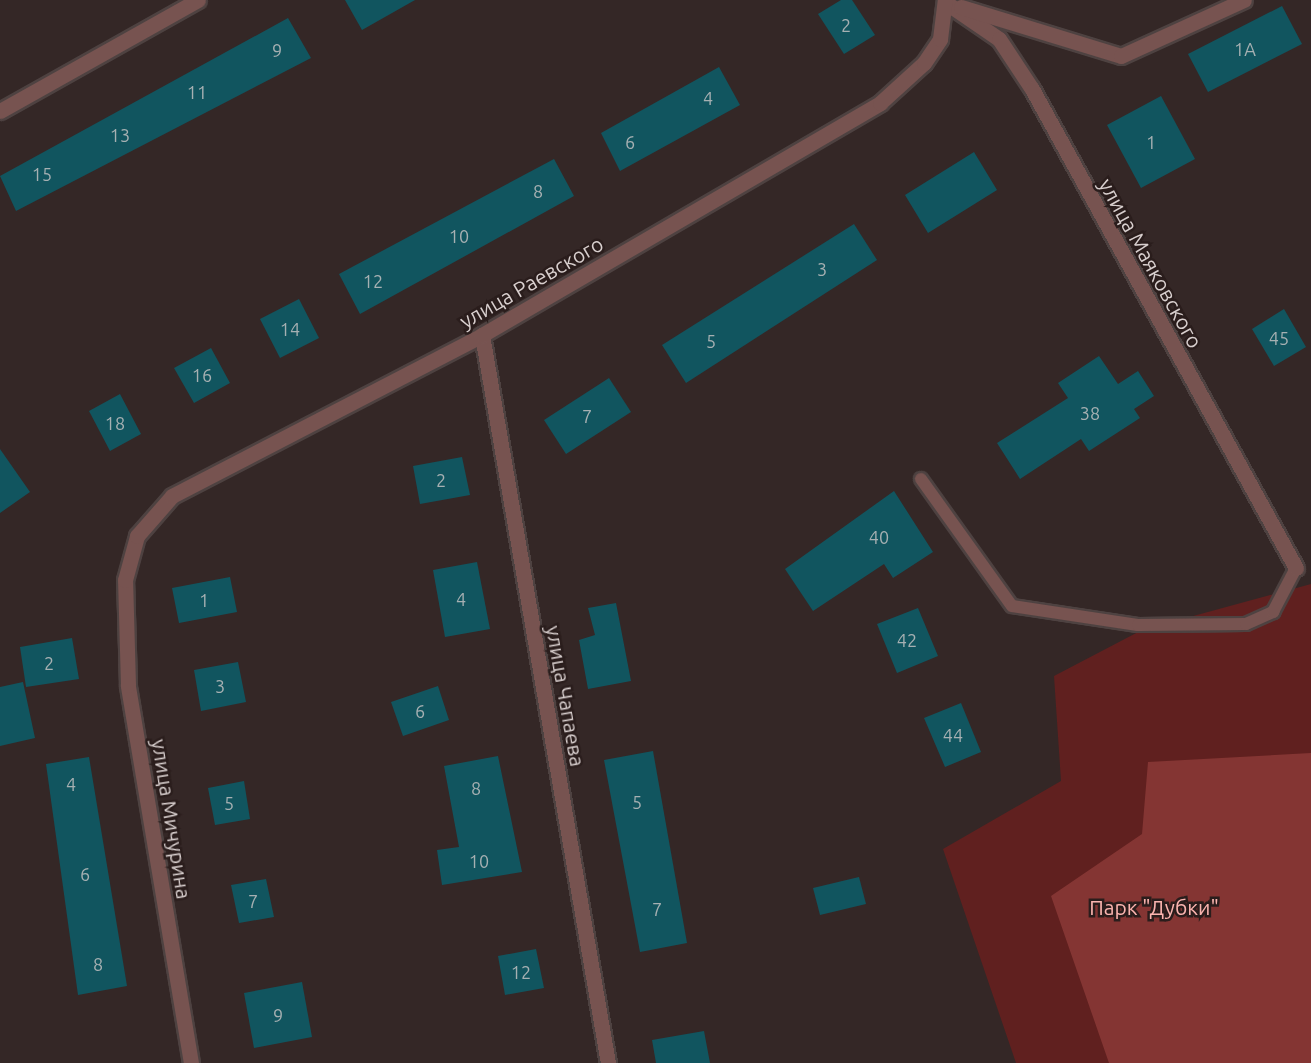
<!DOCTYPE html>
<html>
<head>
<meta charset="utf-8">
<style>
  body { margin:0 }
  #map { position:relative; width:1311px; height:1063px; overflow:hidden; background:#342726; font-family:Ubuntu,sans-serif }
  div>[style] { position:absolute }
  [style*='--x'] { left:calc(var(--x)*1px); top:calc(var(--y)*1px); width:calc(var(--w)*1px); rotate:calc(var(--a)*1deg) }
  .green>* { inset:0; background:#60201f }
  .forest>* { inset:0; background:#843533 }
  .building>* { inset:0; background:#11555f }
  .roads { filter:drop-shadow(2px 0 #4e4241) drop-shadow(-2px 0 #4e4241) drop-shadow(0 2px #4e4241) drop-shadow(0 -2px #4e4241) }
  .service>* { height:12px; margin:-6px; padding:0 6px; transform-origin:6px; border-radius:6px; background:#775350 }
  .minor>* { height:15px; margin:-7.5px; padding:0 7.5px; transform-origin:7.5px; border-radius:7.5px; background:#775350 }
  .tertiary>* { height:15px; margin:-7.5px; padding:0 7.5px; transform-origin:7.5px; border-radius:7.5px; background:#775350 }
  span { translate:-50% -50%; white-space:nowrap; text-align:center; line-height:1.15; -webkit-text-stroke:5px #2a1d1c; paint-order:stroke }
  .number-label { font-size:18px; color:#a6b0b2 }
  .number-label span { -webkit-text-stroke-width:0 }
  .street-label { font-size:21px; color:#d8cfce }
  .park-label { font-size:21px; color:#fbb4af }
</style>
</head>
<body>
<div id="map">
  <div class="green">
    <i style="clip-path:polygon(1311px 584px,1311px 1063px,1016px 1063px,943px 849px,1061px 781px,1054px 676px,1142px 630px)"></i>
  </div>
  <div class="forest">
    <i style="clip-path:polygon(1311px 753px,1311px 1063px,1109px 1063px,1051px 896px,1142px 834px,1148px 762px)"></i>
  </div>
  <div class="building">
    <i style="clip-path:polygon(345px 0,415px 0,362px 30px)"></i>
    <i style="clip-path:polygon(841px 0,852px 0,875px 35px,844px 54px,818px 14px)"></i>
    <i style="clip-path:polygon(1282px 6px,1302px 44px,1208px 92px,1188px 54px)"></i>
    <i style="clip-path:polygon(288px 18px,311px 58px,16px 211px,0 176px)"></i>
    <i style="clip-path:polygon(719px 67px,740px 105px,620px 171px,601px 133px)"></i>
    <i style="clip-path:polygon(1161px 96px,1195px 159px,1141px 188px,1107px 125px)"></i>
    <i style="clip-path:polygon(974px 152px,997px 190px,928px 233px,905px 195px)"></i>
    <i style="clip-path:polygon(554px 159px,574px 196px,360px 314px,339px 274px)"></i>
    <i style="clip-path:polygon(854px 224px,877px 260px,686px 383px,662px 345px)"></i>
    <i style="clip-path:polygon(299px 299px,319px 338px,280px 358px,260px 319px)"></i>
    <i style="clip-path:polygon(1284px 309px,1306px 347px,1274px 366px,1252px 329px)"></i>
    <i style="clip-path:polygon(211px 348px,230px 383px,194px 403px,174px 368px)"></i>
    <i style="clip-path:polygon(1099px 356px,1118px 384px,1138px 371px,1154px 396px,1134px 409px,1140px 418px,1089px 451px,1081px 439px,1020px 479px,997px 443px,1068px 398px,1058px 383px)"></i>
    <i style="clip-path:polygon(609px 378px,631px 412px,566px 454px,544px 420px)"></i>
    <i style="clip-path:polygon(120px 394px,141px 434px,110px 451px,89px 411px)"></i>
    <i style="clip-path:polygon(0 449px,30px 492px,0 513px)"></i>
    <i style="clip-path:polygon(462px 457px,470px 495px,420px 504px,413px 466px)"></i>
    <i style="clip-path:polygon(894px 491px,933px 552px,893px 578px,884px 564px,813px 611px,785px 569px)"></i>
    <i style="clip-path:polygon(477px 562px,490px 629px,445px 637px,433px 570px)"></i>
    <i style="clip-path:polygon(230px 577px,237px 612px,179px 623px,172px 588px)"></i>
    <i style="clip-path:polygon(616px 603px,631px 681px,588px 689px,579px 640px,595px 635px,588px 608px)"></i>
    <i style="clip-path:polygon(918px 608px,938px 656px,897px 673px,877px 624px)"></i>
    <i style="clip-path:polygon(72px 638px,79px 679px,26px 687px,20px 647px)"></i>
    <i style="clip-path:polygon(238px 662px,246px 702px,201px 711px,194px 670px)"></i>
    <i style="clip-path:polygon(23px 682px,35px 738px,0 746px,0 687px)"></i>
    <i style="clip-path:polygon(438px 686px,449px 720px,403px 736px,391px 702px)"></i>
    <i style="clip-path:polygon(961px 703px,981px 752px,945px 767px,924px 718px)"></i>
    <i style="clip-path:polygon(653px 751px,687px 943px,640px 952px,604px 760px)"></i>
    <i style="clip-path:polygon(498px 756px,522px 872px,442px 885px,437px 850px,459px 847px,444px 766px)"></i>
    <i style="clip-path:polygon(89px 757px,127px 986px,78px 995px,46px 764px)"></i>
    <i style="clip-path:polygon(244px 781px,250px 819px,215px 825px,208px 788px)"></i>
    <i style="clip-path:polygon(859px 877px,866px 904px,820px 915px,813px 888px)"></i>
    <i style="clip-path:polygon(266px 879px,274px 917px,239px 923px,231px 885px)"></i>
    <i style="clip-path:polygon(536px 949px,544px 988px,505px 995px,498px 956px)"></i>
    <i style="clip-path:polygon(302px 982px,312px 1037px,254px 1048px,244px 993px)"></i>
    <i style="clip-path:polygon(704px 1031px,710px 1063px,656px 1063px,652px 1040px)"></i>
  </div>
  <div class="roads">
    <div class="service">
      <i style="--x:921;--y:479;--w:156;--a:54.4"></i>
      <i style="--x:1012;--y:606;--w:127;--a:8.6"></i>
      <i style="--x:1138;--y:625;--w:108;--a:-0.5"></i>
      <i style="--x:1246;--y:624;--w:30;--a:-24"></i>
      <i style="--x:1273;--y:612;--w:50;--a:-62.4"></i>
    </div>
    <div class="minor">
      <i style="--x:945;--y:2;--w:65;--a:34.4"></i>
      <i style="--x:999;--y:39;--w:60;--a:56.6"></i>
      <i style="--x:1032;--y:89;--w:547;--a:61.14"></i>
      <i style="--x:961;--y:7;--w:167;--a:17"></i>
      <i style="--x:1121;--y:56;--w:135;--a:-24.5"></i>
      <i style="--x:0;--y:111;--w:227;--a:-29.3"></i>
      <i style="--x:482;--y:335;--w:739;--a:80.18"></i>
    </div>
    <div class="tertiary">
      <i style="--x:191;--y:1063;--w:383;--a:-99.5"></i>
      <i style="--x:128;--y:685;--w:105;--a:-91.6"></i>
      <i style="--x:125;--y:580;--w:46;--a:-74.7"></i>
      <i style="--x:137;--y:536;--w:53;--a:-48.8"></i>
      <i style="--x:172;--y:496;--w:349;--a:-27.4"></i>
      <i style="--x:482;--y:335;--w:461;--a:-30.2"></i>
      <i style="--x:880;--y:103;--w:59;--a:-42.3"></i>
      <i style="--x:924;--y:63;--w:29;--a:-56"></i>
      <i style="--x:940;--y:39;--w:39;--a:-83"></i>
    </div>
  </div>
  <div class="number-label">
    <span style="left:846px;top:25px">2</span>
    <span style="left:1245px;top:49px">1А</span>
    <span style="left:277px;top:50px">9</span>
    <span style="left:197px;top:92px">11</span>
    <span style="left:708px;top:98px">4</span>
    <span style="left:120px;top:135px">13</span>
    <span style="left:630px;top:142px">6</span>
    <span style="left:1151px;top:142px">1</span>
    <span style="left:42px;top:174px">15</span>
    <span style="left:538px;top:191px">8</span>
    <span style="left:459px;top:236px">10</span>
    <span style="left:822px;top:269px">3</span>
    <span style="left:373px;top:281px">12</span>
    <span style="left:290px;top:329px">14</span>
    <span style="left:1279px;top:338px">45</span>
    <span style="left:711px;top:341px">5</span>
    <span style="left:202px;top:375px">16</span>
    <span style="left:1090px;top:413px">38</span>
    <span style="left:587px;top:416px">7</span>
    <span style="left:115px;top:423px">18</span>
    <span style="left:441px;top:480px">2</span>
    <span style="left:879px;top:537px">40</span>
    <span style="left:461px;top:599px">4</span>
    <span style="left:204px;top:600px">1</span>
    <span style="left:907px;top:640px">42</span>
    <span style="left:49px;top:663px">2</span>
    <span style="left:220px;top:686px">3</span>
    <span style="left:420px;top:711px">6</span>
    <span style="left:953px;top:735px">44</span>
    <span style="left:71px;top:784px">4</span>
    <span style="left:476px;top:788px">8</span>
    <span style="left:637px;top:802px">5</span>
    <span style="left:229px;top:803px">5</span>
    <span style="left:479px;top:861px">10</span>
    <span style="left:85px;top:874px">6</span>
    <span style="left:253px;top:901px">7</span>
    <span style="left:657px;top:909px">7</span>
    <span style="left:98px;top:964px">8</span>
    <span style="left:521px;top:972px">12</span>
    <span style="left:278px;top:1015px">9</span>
  </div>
  <div class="street-label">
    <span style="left:1151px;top:263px;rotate:61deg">улица Маяковского</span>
    <span style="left:531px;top:282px;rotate:-30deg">улица Раевского</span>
    <span style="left:566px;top:696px;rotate:80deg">улица Чапаева</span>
    <span style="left:172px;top:819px;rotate:81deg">улица Мичурина</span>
  </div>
  <div class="park-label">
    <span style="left:1154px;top:907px">Парк "Дубки"</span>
  </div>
</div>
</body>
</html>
